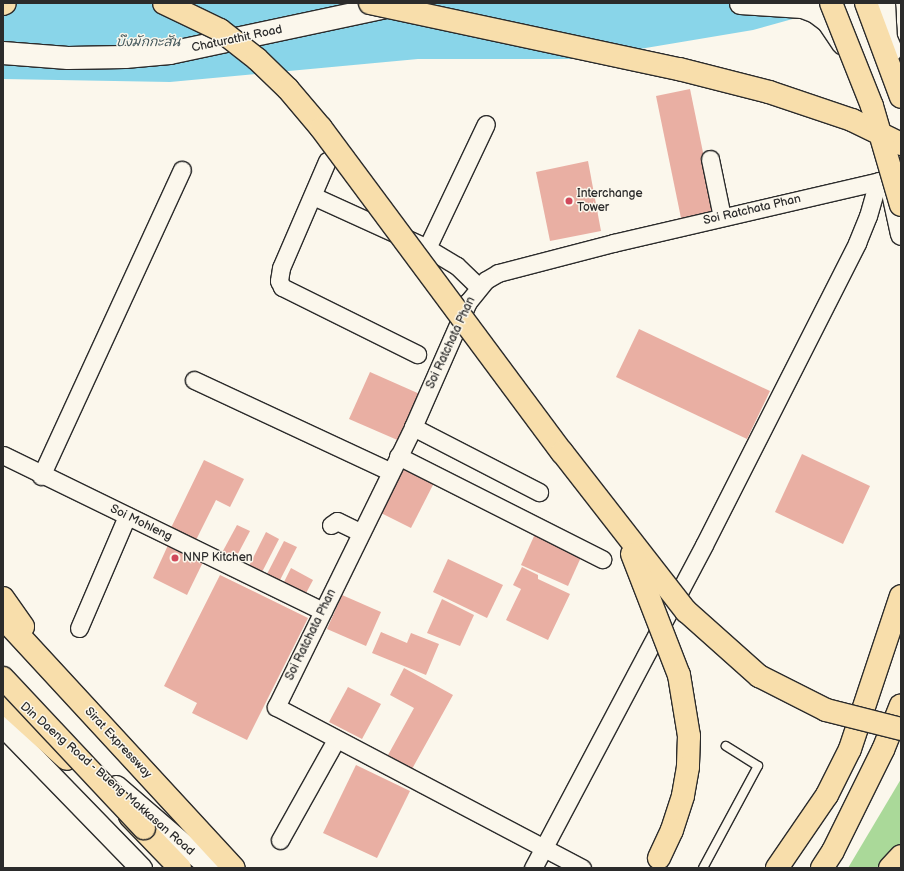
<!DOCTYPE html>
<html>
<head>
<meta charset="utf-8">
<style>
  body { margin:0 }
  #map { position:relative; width:904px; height:871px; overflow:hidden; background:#fbf7ec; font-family:"Balsamiq Sans","Playpen Sans Thai",sans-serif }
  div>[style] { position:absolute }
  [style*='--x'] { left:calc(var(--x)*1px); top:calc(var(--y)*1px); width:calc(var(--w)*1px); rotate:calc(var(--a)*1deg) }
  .green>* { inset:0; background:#aad999 }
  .water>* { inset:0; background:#89d5e9 }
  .building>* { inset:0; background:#e9afa3 }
  .roads { filter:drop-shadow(1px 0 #2b2b2b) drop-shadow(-1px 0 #2b2b2b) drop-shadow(0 1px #2b2b2b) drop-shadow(0 -1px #2b2b2b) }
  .service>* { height:8px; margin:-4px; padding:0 4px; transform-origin:4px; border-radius:4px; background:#fbf7ec }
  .minor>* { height:17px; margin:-8.5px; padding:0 8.5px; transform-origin:8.5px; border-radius:8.5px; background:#fbf7ec }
  .tertiary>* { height:21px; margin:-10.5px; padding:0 10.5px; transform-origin:10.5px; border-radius:10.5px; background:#fbf7ec }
  .secondary>* { height:22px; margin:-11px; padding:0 11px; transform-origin:11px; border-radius:11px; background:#fbf7ec }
  .motorway>* { height:22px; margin:-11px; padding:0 11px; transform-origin:11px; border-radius:11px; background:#f8deab }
  .bridges { filter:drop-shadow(1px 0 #2b2b2b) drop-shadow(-1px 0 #2b2b2b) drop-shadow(0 1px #2b2b2b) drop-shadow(0 -1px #2b2b2b) }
  .motorway-bridge>* { height:22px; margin:-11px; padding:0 11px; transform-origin:11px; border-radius:11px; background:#f8deab }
  .dots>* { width:11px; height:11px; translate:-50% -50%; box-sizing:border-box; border:2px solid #fbf7ec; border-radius:50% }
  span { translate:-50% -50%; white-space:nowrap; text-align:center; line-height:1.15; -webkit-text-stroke:3px #fbf7ec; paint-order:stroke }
  .street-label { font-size:12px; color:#2b2b2b }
  .poi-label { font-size:12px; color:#2b2b2b }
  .left { translate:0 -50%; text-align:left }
  .water-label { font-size:13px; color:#42565a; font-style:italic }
  .frame { position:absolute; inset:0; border:4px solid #2b2b2b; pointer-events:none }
</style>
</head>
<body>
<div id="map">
  <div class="green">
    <i style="clip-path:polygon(901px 779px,901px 868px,848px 868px)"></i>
  </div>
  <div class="water">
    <i style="clip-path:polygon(3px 3px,850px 3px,753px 30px,580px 59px,418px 59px,170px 82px,3px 79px)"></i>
  </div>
  <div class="building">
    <i style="clip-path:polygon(690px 89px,715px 211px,681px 218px,656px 96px)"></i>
    <i style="clip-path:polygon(588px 161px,601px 231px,550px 241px,536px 172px)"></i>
    <i style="clip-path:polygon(639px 329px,770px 391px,747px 439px,616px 377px)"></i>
    <i style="clip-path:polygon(370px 372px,422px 395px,402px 442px,349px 419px)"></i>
    <i style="clip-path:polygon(802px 454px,870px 486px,843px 544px,775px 512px)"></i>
    <i style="clip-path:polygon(204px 460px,244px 479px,230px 507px,216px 500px,193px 546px,168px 534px)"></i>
    <i style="clip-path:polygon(406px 464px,436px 479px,411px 528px,381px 513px)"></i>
    <i style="clip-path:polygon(237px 525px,250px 531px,231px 567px,218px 560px)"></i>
    <i style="clip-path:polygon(266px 532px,279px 539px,261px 574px,248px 568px)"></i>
    <i style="clip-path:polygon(535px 534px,582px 555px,568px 586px,521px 565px)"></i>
    <i style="clip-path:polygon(284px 541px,297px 547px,279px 582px,266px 576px)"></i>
    <i style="clip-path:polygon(169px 543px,204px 560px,187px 595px,153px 578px)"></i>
    <i style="clip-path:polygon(448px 559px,503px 585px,487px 618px,433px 592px)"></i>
    <i style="clip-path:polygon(522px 567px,538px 575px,538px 579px,570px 594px,548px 640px,506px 620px,521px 589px,513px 585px)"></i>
    <i style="clip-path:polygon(291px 568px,313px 580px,304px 597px,282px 586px)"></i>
    <i style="clip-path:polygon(220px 575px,308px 618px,247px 740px,192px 713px,197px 703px,164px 686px)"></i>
    <i style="clip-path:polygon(342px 595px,381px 612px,366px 646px,327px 629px)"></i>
    <i style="clip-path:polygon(442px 599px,474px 615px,460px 646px,427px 633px)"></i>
    <i style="clip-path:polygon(381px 632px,407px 643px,411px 633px,439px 644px,426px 675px,372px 653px)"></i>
    <i style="clip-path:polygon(404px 668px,453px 695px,412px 769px,388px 755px,414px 708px,390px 695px)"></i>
    <i style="clip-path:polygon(348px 687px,381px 704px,362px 739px,329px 722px)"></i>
    <i style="clip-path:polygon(356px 765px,410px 791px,377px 858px,323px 833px)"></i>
  </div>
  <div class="roads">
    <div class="service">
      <i style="--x:703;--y:868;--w:116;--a:-61.7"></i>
      <i style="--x:758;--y:766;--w:38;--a:-148"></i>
    </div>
    <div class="minor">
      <i style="--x:710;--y:159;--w:59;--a:78.3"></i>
      <i style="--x:327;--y:161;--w:116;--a:113.3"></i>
      <i style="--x:281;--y:268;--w:13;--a:99"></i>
      <i style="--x:279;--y:281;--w:7;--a:63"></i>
      <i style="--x:282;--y:287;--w:151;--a:26.4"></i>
      <i style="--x:313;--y:196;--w:125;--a:24.5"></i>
      <i style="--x:427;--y:248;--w:35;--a:31"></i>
      <i style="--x:457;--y:266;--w:30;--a:44"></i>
      <i style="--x:427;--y:248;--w:137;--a:-64.6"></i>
      <i style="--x:194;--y:380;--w:217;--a:25"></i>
      <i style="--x:413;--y:427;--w:142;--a:27.3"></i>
      <i style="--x:3;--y:455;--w:356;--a:26"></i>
      <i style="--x:398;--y:456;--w:229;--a:26.8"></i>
      <i style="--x:41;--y:476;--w:337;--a:-65.3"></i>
      <i style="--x:331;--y:525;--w:7;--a:-34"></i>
      <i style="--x:337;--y:521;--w:25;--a:26"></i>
      <i style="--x:79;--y:628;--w:122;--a:-66.8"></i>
      <i style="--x:280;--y:840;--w:115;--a:-60.8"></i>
      <i style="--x:533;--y:868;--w:365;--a:-62.1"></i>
      <i style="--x:704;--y:545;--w:339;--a:-63.1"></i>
      <i style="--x:857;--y:243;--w:29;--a:-68"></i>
      <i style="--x:868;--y:216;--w:36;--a:-74"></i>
      <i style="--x:582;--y:868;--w:346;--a:-152.2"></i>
      <i style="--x:276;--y:707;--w:312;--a:-63.9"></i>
      <i style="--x:413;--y:427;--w:137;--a:-66.3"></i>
      <i style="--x:468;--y:302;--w:28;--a:-51"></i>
      <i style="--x:486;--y:280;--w:14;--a:-30"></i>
      <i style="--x:498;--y:273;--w:119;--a:-14.6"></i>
      <i style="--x:613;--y:243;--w:296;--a:-13.1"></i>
    </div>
    <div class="tertiary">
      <i style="--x:740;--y:3;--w:62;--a:3.7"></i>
      <i style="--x:802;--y:7;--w:14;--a:21"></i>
      <i style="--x:815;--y:12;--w:15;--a:37"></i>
      <i style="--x:827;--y:21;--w:27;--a:56"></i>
      <i style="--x:884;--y:3;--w:35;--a:87"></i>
      <i style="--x:886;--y:38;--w:13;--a:67"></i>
      <i style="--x:891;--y:188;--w:47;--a:77.7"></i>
      <i style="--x:3;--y:726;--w:198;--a:45.8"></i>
      <i style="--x:116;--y:786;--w:125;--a:40.8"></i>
    </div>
    <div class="secondary">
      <i style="--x:3;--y:53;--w:65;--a:4.4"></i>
      <i style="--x:68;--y:58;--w:57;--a:-1"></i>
      <i style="--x:125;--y:57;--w:45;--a:-5.1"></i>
      <i style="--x:170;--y:53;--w:227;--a:-12"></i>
    </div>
    <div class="motorway">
      <i style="--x:866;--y:3;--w:100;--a:69.6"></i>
      <i style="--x:3;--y:4;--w:2;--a:-27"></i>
      <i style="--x:3;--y:598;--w:35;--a:55"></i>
      <i style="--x:3;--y:618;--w:340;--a:47.3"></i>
      <i style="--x:3;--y:701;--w:86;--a:42.2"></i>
      <i style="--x:130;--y:816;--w:72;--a:46.1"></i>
      <i style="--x:777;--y:868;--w:88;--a:-55.6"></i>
      <i style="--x:827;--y:795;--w:51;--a:-63.4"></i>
      <i style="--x:850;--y:749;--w:161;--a:-71.6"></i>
      <i style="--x:822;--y:868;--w:20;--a:-57"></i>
      <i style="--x:833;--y:851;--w:113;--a:-63.7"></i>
      <i style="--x:883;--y:750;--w:48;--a:-68.2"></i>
      <i style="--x:890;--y:868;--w:16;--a:-47"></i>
    </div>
  </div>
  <div class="bridges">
    <div class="motorway-bridge">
      <i style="--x:164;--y:3;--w:62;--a:25.7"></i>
      <i style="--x:220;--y:30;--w:47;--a:38.1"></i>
      <i style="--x:257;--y:59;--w:43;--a:44.1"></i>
      <i style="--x:288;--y:89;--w:51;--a:49.8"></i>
      <i style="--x:321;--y:128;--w:404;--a:53.4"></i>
      <i style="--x:562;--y:452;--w:202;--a:52.1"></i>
      <i style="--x:686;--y:611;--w:98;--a:41.7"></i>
      <i style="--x:759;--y:676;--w:75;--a:26.9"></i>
      <i style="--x:826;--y:710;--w:77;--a:14.2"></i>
      <i style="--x:370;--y:3;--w:316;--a:12.1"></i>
      <i style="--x:679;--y:69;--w:93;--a:14.3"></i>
      <i style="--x:769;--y:92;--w:88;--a:18.6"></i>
      <i style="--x:852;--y:120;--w:55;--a:26.1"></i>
      <i style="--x:831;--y:3;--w:111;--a:68.3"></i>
      <i style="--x:872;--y:106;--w:103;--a:73.7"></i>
      <i style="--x:632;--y:554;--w:130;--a:68.8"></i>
      <i style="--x:679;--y:675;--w:62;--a:80.7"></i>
      <i style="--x:689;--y:736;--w:31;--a:92"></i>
      <i style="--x:688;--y:767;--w:29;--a:100"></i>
      <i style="--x:683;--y:796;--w:36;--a:108"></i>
      <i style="--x:672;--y:830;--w:31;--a:115"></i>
      <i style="--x:3;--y:678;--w:206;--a:46.8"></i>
    </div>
  </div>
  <div class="dots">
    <i style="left:569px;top:201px;background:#d1495b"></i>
    <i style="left:175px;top:558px;background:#d1495b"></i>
  </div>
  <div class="street-label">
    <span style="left:237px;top:39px;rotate:-12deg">Chaturathit Road</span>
    <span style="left:752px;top:210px;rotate:-13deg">Soi Ratchata Phan</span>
    <span style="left:451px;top:343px;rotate:-65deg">Soi Ratchata Phan</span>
    <span style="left:141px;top:523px;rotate:26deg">Soi Mohleng</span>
    <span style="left:311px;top:635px;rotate:-64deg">Soi Ratchata Phan</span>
    <span style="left:118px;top:743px;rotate:47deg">Sirat Expressway</span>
    <span style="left:107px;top:779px;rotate:41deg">Din Daeng Road - Bueng Makkasan Road</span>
  </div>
  <div class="poi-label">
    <span class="left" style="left:577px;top:201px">Interchange<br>Tower</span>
    <span class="left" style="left:183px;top:558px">NNP Kitchen</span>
  </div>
  <div class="water-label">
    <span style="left:148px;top:42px">บึงมักกะสัน</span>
  </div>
  <div class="frame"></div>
</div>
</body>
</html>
